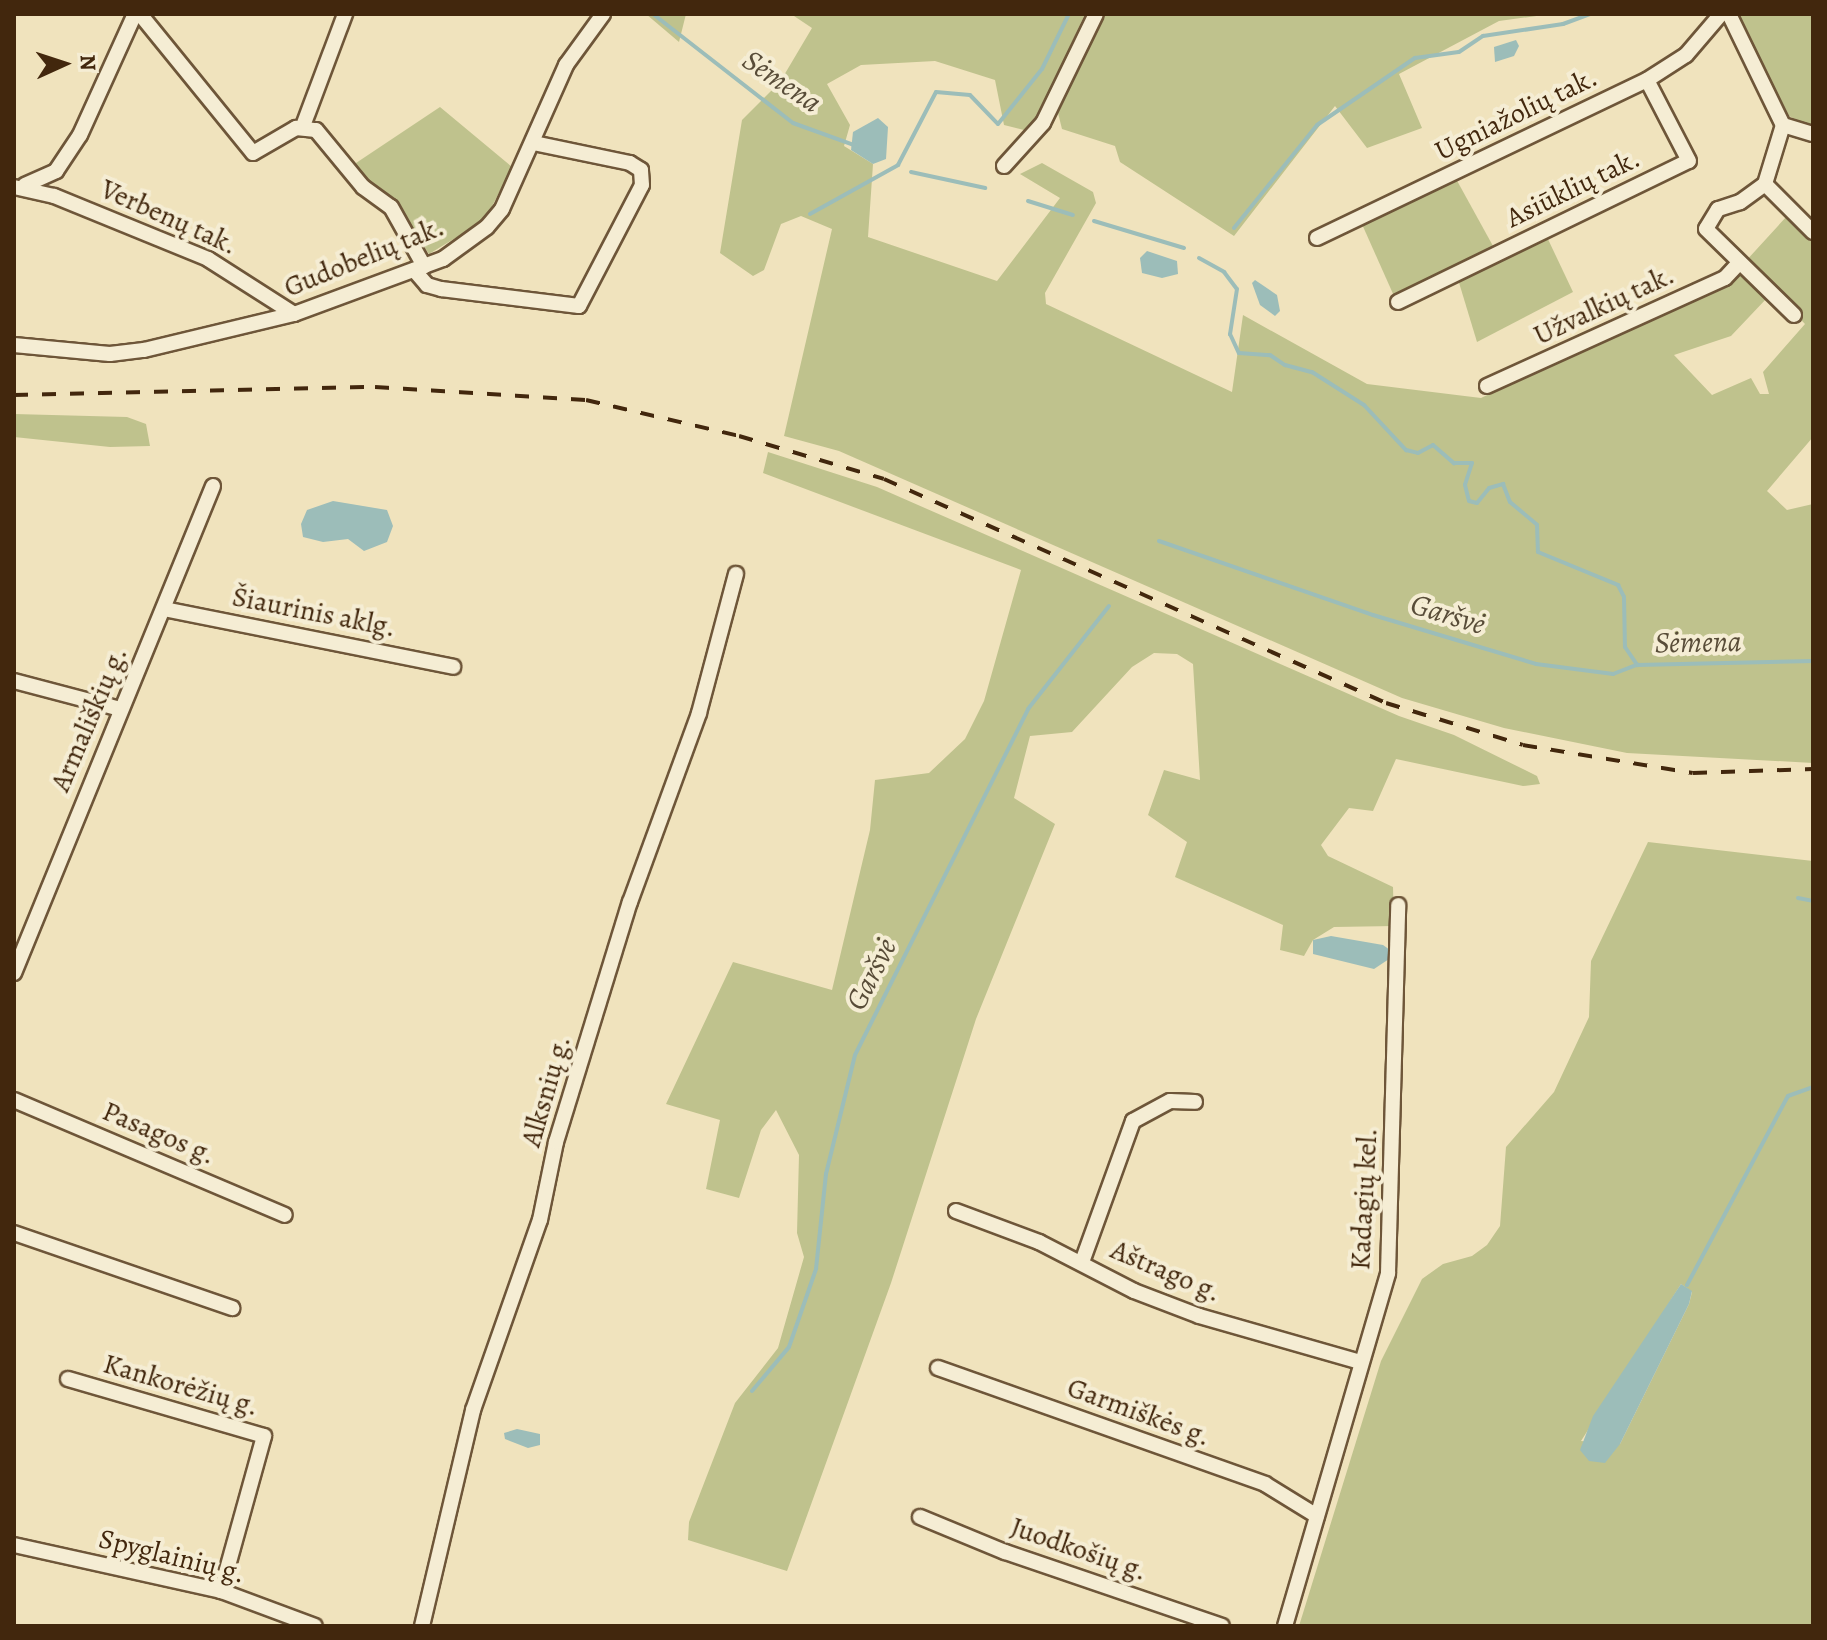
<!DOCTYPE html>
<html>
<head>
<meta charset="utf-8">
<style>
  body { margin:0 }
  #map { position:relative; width:1827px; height:1640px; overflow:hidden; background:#f0e3bd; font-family:Alegreya,serif }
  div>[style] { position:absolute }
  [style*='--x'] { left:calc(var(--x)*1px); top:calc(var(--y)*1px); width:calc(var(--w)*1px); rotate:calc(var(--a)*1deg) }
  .green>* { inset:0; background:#bfc28d }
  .water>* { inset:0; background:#9cbdb9 }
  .stream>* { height:4px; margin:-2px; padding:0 2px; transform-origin:2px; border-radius:2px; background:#9cbdb9 }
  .roads { filter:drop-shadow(2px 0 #6e5639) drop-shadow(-2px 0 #6e5639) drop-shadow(0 2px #6e5639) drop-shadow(0 -2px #6e5639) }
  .minor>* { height:14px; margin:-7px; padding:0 7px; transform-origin:7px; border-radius:7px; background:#f5edd4 }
  .rail>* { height:4px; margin-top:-2px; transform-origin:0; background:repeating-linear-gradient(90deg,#42270d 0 14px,transparent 0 28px) }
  span { translate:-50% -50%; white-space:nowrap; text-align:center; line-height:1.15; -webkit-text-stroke:8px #f5edd4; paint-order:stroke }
  .street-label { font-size:28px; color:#42270d }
  .water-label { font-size:30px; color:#584c38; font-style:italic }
  .frame { position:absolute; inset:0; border:16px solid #42270d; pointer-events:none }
  .north { position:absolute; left:24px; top:24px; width:80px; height:80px; -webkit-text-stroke:6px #f5edd4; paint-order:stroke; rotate:87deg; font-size:22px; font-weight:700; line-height:32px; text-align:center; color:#42270d }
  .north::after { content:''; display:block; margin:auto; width:28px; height:36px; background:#42270d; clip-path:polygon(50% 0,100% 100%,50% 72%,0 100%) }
</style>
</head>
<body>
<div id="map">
  <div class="green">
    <i style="clip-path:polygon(646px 14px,686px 14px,679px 42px)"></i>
    <i style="clip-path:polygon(791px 14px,1085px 14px,1036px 119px,1024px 130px,1004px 125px,995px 80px,935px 61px,861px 65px,827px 84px,850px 125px,844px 146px,873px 164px,868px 237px,997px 281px,1060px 198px,1020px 174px,1042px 163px,1093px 192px,1096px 203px,1045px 293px,1046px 304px,1232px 392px,1243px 315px,1367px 384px,1481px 398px,1742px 273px,1767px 298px,1731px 336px,1674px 355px,1712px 395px,1751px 378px,1760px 394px,1769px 394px,1763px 372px,1805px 324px,1745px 262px,1787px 216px,1813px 241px,1813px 437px,1767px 491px,1787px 510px,1813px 504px,1813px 763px,1627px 753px,1504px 728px,1402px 698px,839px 451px,784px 436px,832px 229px,801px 216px,781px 224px,764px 270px,753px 276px,720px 253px,742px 120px,780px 82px,812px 28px)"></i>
    <i style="clip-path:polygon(1105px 14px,1551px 14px,1499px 21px,1399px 74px,1422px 128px,1367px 148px,1335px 106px,1234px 236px,1120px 162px,1115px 146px,1062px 129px,1058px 113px)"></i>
    <i style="clip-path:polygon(1736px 14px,1813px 14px,1813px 129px,1789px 116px)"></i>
    <i style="clip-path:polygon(440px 107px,512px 167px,485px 220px,429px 254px,402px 214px,353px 165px)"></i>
    <i style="clip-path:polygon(1455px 177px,1493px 246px,1394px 296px,1361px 222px)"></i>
    <i style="clip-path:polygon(1546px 235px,1573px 292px,1477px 342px,1457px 276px)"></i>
    <i style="clip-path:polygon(14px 414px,127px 417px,146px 424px,150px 446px,110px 447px,14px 437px)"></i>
    <i style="clip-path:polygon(768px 452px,877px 487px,1399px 716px,1454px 735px,1537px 776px,1540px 784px,1523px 786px,1396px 759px,1373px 811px,1349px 808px,1321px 845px,1328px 856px,1393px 887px,1394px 926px,1334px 927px,1313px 940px,1304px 956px,1280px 950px,1283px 925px,1175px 877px,1187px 842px,1148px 815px,1164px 770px,1200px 780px,1193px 664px,1177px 654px,1154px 653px,1132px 667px,1072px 732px,1030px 736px,1014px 798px,1055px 824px,976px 1019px,891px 1283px,787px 1571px,688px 1540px,689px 1522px,735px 1403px,778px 1348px,804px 1257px,797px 1233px,799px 1155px,776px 1110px,761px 1130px,739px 1198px,706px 1189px,720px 1120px,666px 1104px,733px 962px,832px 990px,870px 830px,875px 780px,929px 773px,965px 739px,984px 701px,1021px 570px,763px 473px)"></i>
    <i style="clip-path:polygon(evenodd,1648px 842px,1813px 861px,1813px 1626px,1299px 1626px,1381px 1361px,1422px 1279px,1443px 1264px,1472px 1256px,1487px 1245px,1500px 1226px,1506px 1147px,1554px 1092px,1589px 1017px,1591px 961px,1648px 842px,1681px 1284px,1692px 1292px,1689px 1304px,1620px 1444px,1581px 1441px,1681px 1284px)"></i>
  </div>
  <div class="water">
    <i style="clip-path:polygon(1516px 40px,1519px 46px,1514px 56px,1495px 62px,1494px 47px)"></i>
    <i style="clip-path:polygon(878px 118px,888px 127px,886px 159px,873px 164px,851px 150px,853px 132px)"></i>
    <i style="clip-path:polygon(1147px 251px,1177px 261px,1178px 274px,1162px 278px,1142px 273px,1140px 258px)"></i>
    <i style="clip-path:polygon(1255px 280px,1277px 295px,1280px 311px,1275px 316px,1260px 305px,1252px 283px)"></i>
    <i style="clip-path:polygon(333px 501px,387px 510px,393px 526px,387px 542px,364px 551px,348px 539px,323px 542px,303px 537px,301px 524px,307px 510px)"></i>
    <i style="clip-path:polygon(1331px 936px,1383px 945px,1390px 950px,1389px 959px,1374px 969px,1313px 954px,1313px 940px)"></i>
    <i style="clip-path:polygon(1681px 1284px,1692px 1291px,1689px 1304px,1620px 1444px,1605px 1463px,1589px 1461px,1580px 1450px,1593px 1416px)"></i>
    <i style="clip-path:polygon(517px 1429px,540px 1434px,540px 1445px,528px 1448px,505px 1439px,504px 1433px)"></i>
  </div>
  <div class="stream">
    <i style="--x:653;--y:14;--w:177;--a:37.9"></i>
    <i style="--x:793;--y:123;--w:68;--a:19.8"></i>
    <i style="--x:911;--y:172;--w:76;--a:12.2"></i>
    <i style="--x:1028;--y:201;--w:47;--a:17.3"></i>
    <i style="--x:810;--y:214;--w:101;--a:-29.1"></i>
    <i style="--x:898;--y:165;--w:82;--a:-62.5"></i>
    <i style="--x:936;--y:92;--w:34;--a:5"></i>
    <i style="--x:970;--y:95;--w:40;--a:46"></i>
    <i style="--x:998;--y:124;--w:70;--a:-51.3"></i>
    <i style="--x:1042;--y:69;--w:61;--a:-63.9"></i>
    <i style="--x:1094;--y:221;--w:94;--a:16.7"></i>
    <i style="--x:1234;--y:228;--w:132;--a:-51.1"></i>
    <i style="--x:1317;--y:125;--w:119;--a:-34.4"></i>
    <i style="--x:1415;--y:58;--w:44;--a:-7.8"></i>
    <i style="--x:1459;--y:52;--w:29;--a:-34"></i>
    <i style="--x:1483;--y:36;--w:81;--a:-8.5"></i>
    <i style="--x:1563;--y:24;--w:30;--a:-20"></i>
    <i style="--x:1199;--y:258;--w:29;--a:29"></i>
    <i style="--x:1224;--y:272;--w:21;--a:53"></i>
    <i style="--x:1237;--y:289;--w:46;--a:98.8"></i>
    <i style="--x:1230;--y:334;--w:21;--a:65"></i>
    <i style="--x:1239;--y:353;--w:31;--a:4"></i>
    <i style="--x:1270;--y:355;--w:18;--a:34"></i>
    <i style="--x:1285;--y:365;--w:28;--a:15"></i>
    <i style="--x:1312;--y:372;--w:62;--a:32.4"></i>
    <i style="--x:1364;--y:405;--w:62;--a:47"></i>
    <i style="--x:1406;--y:450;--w:12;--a:14"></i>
    <i style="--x:1418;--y:453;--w:17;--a:-28"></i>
    <i style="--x:1433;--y:445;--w:28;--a:41"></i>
    <i style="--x:1454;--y:463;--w:18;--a:0"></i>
    <i style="--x:1472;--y:463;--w:23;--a:108"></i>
    <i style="--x:1465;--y:485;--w:16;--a:76"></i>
    <i style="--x:1469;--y:501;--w:8;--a:14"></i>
    <i style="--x:1477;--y:503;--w:19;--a:-51"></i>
    <i style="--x:1489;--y:488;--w:15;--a:-16"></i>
    <i style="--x:1503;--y:484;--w:19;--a:69"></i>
    <i style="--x:1510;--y:502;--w:35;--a:40"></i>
    <i style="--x:1537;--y:525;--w:27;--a:88"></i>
    <i style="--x:1538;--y:552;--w:87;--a:22.4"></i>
    <i style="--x:1618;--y:585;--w:13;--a:63"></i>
    <i style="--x:1624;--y:597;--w:50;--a:88.9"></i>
    <i style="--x:1625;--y:647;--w:22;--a:56"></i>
    <i style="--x:1637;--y:665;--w:176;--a:-1.3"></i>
    <i style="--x:1159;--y:541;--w:226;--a:19.1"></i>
    <i style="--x:1373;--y:615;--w:170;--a:16.7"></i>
    <i style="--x:1536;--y:664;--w:78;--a:7.4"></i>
    <i style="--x:1613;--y:674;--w:26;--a:-21"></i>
    <i style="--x:1798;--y:898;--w:15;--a:11"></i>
    <i style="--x:1687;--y:1285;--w:214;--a:-61.9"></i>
    <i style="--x:1788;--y:1096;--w:27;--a:-20"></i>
    <i style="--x:752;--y:1391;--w:57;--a:-49.9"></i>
    <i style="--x:789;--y:1347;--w:83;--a:-70.9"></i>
    <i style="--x:816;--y:1269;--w:96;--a:-84"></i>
    <i style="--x:826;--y:1174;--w:122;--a:-76.3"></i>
    <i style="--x:855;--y:1055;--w:387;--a:-63.4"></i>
    <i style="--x:1028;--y:709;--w:131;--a:-51.8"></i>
  </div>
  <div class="roads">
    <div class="minor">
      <i style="--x:140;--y:14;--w:179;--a:50.9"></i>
      <i style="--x:253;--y:153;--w:50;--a:-30.2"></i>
      <i style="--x:296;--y:128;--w:20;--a:6"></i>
      <i style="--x:316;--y:130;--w:74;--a:50.5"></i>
      <i style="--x:363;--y:187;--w:34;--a:36"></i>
      <i style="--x:391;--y:207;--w:68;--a:60.8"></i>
      <i style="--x:1729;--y:14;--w:123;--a:64.1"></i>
      <i style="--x:1783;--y:125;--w:31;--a:17"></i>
      <i style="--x:1783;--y:125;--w:62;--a:107"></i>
      <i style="--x:1765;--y:184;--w:31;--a:144"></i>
      <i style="--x:1740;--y:202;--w:23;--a:162"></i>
      <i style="--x:1718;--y:209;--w:23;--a:121"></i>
      <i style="--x:1706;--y:229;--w:123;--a:44.3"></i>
      <i style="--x:303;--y:126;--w:120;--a:-69.4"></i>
      <i style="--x:1004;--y:166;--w:58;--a:-47.8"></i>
      <i style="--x:1043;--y:123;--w:121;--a:-64.1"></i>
      <i style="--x:1765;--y:184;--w:68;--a:45"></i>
      <i style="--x:25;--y:185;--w:34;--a:-24"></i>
      <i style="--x:56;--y:171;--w:43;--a:-56.3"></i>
      <i style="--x:80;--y:135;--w:133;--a:-65.6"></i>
      <i style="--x:14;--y:187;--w:41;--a:12.7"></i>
      <i style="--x:54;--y:196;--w:166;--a:22.2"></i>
      <i style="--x:208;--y:259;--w:102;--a:32.6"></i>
      <i style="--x:1317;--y:238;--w:366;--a:-25.6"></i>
      <i style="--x:1647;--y:80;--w:46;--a:-32.7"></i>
      <i style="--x:1686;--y:55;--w:54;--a:-49.5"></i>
      <i style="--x:414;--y:270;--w:20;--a:49"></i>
      <i style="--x:427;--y:285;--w:15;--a:16"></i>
      <i style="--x:441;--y:289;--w:139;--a:7"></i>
      <i style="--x:579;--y:306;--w:136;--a:-62.5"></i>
      <i style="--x:642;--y:185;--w:15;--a:-94"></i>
      <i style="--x:641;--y:170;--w:13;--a:-148"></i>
      <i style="--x:630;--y:163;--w:99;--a:-168.3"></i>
      <i style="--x:1398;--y:302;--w:323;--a:-25.9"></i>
      <i style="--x:1689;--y:161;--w:91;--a:-117.4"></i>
      <i style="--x:14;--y:345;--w:96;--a:5.4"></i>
      <i style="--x:110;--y:354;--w:34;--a:-7"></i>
      <i style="--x:144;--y:350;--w:154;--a:-13.5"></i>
      <i style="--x:294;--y:314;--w:159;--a:-20.3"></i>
      <i style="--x:443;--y:259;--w:54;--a:-36"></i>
      <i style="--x:487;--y:227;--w:23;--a:-50"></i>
      <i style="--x:502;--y:209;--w:158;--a:-66"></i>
      <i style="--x:566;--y:65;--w:63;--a:-54"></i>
      <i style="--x:1487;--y:386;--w:261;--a:-24.4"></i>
      <i style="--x:1725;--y:278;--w:19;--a:-47"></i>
      <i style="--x:164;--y:609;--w:295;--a:11.3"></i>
      <i style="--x:14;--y:681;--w:110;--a:14.8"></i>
      <i style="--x:14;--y:973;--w:526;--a:-67.77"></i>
      <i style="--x:14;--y:1100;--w:294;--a:23"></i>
      <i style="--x:956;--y:1211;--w:89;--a:20.5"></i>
      <i style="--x:1039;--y:1242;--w:107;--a:27.3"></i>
      <i style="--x:1134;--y:1291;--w:70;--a:21"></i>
      <i style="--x:1199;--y:1316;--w:168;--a:15.9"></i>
      <i style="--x:14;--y:1233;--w:231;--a:19"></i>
      <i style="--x:1082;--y:1262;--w:150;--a:-70.1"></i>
      <i style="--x:1133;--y:1121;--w:42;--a:-28.4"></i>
      <i style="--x:1170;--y:1101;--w:25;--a:2"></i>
      <i style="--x:938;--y:1368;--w:347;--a:19.5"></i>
      <i style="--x:1265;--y:1484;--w:61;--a:31.6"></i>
      <i style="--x:68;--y:1379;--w:204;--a:16.2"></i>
      <i style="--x:264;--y:1436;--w:161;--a:105.5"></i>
      <i style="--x:920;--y:1517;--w:92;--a:22.4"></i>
      <i style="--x:1005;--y:1552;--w:229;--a:18.8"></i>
      <i style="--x:14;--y:1545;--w:212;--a:12.5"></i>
      <i style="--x:221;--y:1591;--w:100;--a:20.4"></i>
      <i style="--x:422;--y:1626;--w:222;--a:-76.7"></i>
      <i style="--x:473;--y:1410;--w:201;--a:-70.6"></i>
      <i style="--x:540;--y:1220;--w:80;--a:-78.4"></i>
      <i style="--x:556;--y:1142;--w:251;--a:-72.9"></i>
      <i style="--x:630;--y:902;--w:201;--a:-69.9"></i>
      <i style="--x:699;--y:713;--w:144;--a:-75.1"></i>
      <i style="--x:1285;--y:1626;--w:368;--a:-73.7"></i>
      <i style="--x:1388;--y:1273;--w:368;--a:-88.4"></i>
    </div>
  </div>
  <div class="rail">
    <i style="--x:14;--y:395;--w:361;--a:-1.3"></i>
    <i style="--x:375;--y:387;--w:211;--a:3.5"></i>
    <i style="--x:586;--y:400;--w:157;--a:13.2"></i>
    <i style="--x:739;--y:436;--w:151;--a:16.5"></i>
    <i style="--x:884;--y:479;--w:550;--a:24.05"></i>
    <i style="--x:1386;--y:703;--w:143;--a:17"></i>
    <i style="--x:1523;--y:745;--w:172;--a:9.4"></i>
    <i style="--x:1693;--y:773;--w:120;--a:-1.9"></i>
  </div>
  <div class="street-label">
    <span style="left:1516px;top:114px;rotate:-26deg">Ugniažolių tak.</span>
    <span style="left:1573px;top:188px;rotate:-26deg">Asiūklių tak.</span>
    <span style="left:169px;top:217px;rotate:24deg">Verbenų tak.</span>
    <span style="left:364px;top:257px;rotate:-22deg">Gudobelių tak.</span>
    <span style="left:1604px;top:305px;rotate:-25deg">Užvalkių tak.</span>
    <span style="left:314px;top:612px;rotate:11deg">Šiaurinis aklg.</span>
    <span style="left:89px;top:719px;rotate:-67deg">Armališkių g.</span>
    <span style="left:546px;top:1091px;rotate:-74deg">Alksnių g.</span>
    <span style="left:159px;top:1133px;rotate:23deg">Pasagos g.</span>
    <span style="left:1364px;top:1199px;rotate:-87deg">Kadagių kel.</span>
    <span style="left:1166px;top:1271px;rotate:23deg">Aštrago g.</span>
    <span style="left:181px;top:1385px;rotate:16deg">Kankorėžių g.</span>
    <span style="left:1139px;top:1412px;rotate:20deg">Garmiškės g.</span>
    <span style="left:1079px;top:1549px;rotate:19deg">Juodkošių g.</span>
    <span style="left:172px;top:1556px;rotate:14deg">Spyglainių g.</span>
  </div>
  <div class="water-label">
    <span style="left:782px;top:81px;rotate:34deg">Sėmena</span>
    <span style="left:1448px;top:614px;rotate:17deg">Garšvė</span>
    <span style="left:1698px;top:642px;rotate:-1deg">Sėmena</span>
    <span style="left:871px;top:974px;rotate:-63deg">Garšvė</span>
  </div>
  <div class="frame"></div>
  <div class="north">N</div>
</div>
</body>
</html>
